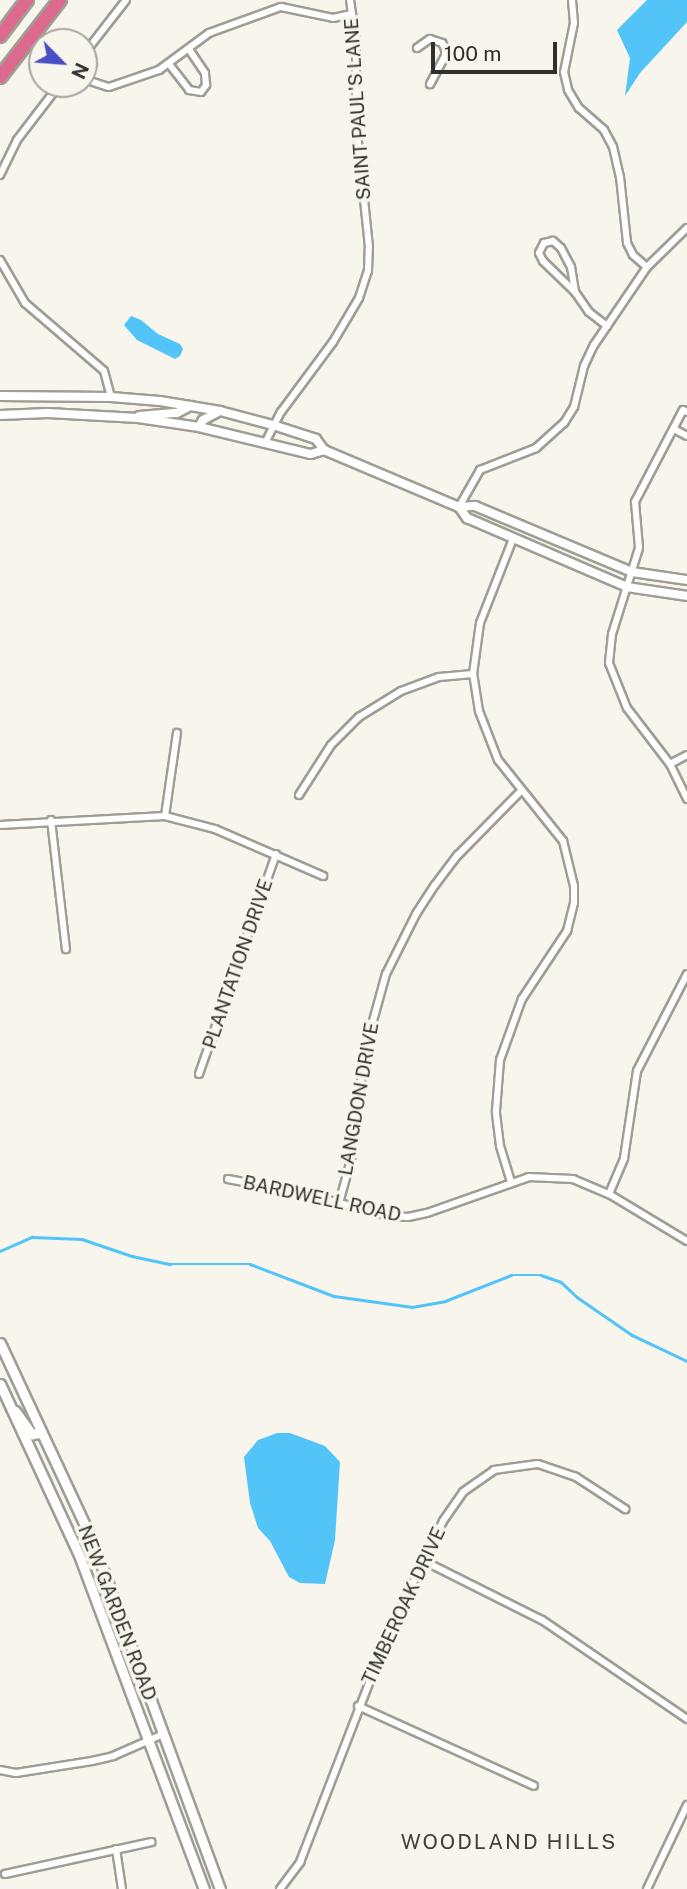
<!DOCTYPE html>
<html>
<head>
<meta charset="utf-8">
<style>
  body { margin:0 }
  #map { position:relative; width:687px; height:1889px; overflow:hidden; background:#f7f5ec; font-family:"Public Sans",sans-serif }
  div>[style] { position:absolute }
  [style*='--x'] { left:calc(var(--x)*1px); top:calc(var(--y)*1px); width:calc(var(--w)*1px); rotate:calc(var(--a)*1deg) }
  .water>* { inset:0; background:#53c4f7 }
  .stream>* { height:2.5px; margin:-1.25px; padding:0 1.25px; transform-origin:1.25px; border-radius:1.25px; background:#53c4f7 }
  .roads { filter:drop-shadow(2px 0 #9f9d95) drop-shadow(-2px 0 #9f9d95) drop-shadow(0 2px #9f9d95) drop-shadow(0 -2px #9f9d95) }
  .minor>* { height:6px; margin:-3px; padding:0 3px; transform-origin:3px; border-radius:3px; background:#fff }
  .tertiary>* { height:8px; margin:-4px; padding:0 4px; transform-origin:4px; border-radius:4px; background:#fff }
  .secondary>* { height:9px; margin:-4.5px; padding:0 4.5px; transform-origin:4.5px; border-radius:4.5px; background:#fff }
  .motorway>* { height:12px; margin:-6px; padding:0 6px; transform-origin:6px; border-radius:6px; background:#dd698d }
  span { translate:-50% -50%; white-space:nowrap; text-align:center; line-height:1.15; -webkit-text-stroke:7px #f7f5ec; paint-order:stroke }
  .street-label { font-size:19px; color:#302f2c }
  .neighbourhood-label { font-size:21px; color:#414039; letter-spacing:2px }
  .north { position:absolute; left:28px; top:28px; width:70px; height:70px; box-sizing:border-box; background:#f7f5ec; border:2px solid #a7a69f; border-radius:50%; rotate:115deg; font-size:19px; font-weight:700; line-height:28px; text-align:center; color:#302f2c }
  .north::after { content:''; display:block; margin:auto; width:24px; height:32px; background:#484ec3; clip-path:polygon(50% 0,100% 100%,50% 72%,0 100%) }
  .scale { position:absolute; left:431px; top:42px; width:126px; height:32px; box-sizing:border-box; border:4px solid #302f2c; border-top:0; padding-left:9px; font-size:21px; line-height:24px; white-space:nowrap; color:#302f2c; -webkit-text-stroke:5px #f7f5ec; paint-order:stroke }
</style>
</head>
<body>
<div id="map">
  <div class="water">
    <i style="clip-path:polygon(647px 0,687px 0,687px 22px,640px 73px,625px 96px,630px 58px,617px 30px)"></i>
    <i style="clip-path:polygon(131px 316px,141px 320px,158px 334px,180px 344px,183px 349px,180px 356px,175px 359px,137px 340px,124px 325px)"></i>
    <i style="clip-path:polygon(277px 1433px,290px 1433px,325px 1446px,340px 1462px,335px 1540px,325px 1584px,300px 1583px,289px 1577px,270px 1541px,258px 1528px,250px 1503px,244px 1457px,258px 1440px)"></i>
  </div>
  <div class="stream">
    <i style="--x:0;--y:1251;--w:35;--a:-24"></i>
    <i style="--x:32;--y:1237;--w:50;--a:2.3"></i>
    <i style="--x:82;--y:1239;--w:53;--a:18.8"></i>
    <i style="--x:132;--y:1256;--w:39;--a:12"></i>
    <i style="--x:170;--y:1264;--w:80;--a:0"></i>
    <i style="--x:250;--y:1264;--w:90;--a:20.9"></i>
    <i style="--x:334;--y:1296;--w:79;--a:8"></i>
    <i style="--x:412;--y:1307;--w:34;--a:-10"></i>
    <i style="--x:445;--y:1301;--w:71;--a:-21.5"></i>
    <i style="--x:511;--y:1275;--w:30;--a:0"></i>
    <i style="--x:541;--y:1275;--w:21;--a:19"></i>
    <i style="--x:561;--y:1282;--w:22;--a:43"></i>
    <i style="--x:577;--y:1297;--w:67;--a:34.6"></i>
    <i style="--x:632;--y:1335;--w:61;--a:25.3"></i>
  </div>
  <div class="roads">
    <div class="minor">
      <i style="--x:572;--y:0;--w:23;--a:85"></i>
      <i style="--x:574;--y:23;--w:50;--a:101.5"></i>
      <i style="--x:564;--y:72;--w:18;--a:77"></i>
      <i style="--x:568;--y:90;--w:21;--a:59"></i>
      <i style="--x:579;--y:108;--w:33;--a:41"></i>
      <i style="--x:604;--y:130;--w:19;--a:62"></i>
      <i style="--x:613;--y:147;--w:31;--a:77"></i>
      <i style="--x:620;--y:177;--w:66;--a:83.9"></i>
      <i style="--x:627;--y:243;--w:13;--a:63"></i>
      <i style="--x:633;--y:255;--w:18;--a:41"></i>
      <i style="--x:417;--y:48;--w:16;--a:-35"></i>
      <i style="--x:430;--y:39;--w:13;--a:18"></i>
      <i style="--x:442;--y:43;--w:7;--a:63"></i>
      <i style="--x:445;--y:49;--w:7;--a:90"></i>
      <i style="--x:445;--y:56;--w:32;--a:118"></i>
      <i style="--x:84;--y:54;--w:68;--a:-52.1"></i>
      <i style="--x:169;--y:64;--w:33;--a:52"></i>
      <i style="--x:189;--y:90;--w:12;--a:9"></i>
      <i style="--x:201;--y:92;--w:9;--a:-54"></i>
      <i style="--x:206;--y:85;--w:12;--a:-95"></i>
      <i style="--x:205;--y:73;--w:29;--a:-124"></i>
      <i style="--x:84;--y:79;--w:26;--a:18"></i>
      <i style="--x:109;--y:87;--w:53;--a:-18.8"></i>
      <i style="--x:159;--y:70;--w:62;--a:-36.5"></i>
      <i style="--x:209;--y:33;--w:77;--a:-19.9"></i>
      <i style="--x:281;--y:7;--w:53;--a:11.9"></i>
      <i style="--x:333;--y:18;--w:19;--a:-12"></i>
      <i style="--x:0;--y:175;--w:39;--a:-64"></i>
      <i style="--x:17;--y:140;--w:71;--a:-52.5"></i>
      <i style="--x:0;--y:260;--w:50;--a:59.8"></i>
      <i style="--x:25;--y:303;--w:104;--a:40.7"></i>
      <i style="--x:104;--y:371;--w:27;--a:75"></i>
      <i style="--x:575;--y:292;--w:25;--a:-99"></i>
      <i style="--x:571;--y:267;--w:21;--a:-118"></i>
      <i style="--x:561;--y:248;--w:11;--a:-139"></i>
      <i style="--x:553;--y:241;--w:9;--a:167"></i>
      <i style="--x:544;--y:243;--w:11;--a:117"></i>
      <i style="--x:539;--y:253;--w:9;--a:63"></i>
      <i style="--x:543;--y:261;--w:45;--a:44.1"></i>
      <i style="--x:575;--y:292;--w:24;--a:55"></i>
      <i style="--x:589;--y:312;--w:23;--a:38"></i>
      <i style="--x:687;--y:412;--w:4;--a:-153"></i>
      <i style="--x:683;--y:410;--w:104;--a:117.6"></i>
      <i style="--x:635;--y:502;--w:46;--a:85"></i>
      <i style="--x:639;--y:548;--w:90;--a:107.4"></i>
      <i style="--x:612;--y:634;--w:29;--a:96"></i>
      <i style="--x:609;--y:663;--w:48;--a:68.2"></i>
      <i style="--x:627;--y:708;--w:71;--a:52.5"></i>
      <i style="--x:670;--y:764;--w:39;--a:64"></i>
      <i style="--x:674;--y:429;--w:15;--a:28"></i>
      <i style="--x:266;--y:441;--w:33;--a:-63"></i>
      <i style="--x:281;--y:412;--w:87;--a:-53.4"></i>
      <i style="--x:333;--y:342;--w:51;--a:-59.4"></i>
      <i style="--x:359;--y:298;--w:28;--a:-72"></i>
      <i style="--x:368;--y:271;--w:24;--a:-88"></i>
      <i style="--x:369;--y:247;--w:125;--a:-96"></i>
      <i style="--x:356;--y:123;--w:82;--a:-90"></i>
      <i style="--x:356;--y:41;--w:41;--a:-98.3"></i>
      <i style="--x:459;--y:507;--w:43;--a:-60.4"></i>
      <i style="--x:480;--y:470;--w:60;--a:-21.4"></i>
      <i style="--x:536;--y:448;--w:38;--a:-42"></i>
      <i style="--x:564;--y:423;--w:19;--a:-58"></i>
      <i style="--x:574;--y:407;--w:42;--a:-76.3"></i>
      <i style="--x:584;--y:366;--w:23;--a:-65"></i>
      <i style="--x:594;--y:345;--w:94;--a:-55.8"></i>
      <i style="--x:647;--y:267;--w:56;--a:-44.3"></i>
      <i style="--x:670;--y:764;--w:19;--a:-28"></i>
      <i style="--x:299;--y:795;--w:59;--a:-57.4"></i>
      <i style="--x:331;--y:745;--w:40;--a:-45"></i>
      <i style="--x:359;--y:717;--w:49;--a:-31.8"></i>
      <i style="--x:401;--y:691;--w:40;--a:-20.2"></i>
      <i style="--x:439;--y:677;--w:34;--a:-5"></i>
      <i style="--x:165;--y:816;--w:84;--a:-81.8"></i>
      <i style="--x:51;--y:820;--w:130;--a:83.4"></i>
      <i style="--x:0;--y:825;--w:165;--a:-3.1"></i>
      <i style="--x:165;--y:816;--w:52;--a:14.6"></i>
      <i style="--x:215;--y:829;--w:118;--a:23.5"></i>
      <i style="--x:199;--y:1074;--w:233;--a:-70.7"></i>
      <i style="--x:228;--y:1179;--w:78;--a:11"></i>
      <i style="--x:305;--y:1194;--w:87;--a:14.7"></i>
      <i style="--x:389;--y:1216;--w:19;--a:3"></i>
      <i style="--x:408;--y:1217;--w:19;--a:-12"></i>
      <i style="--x:427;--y:1213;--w:108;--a:-19.4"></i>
      <i style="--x:529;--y:1177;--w:44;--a:2.6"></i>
      <i style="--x:573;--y:1179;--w:39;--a:23"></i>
      <i style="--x:609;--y:1194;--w:91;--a:31.1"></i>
      <i style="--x:511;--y:1182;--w:38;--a:-107"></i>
      <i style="--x:500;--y:1146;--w:35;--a:-97"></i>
      <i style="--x:496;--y:1111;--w:51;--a:-85.5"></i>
      <i style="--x:500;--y:1060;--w:65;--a:-70.2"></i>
      <i style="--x:522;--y:999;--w:82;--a:-56.5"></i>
      <i style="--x:567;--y:931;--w:29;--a:-76"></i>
      <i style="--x:574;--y:903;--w:17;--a:-90"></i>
      <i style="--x:574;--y:886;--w:46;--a:-103.7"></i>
      <i style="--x:563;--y:841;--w:104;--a:-128.7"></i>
      <i style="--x:498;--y:760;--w:53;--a:-111.2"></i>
      <i style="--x:479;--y:711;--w:37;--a:-99"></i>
      <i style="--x:473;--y:674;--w:51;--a:-82.2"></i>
      <i style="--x:480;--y:623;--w:90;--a:-68.6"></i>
      <i style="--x:609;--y:1194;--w:39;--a:-67"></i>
      <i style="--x:624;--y:1158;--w:88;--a:-81.5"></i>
      <i style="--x:637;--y:1071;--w:109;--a:-62.7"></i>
      <i style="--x:339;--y:1203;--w:45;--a:-74.4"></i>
      <i style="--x:351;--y:1160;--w:111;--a:-82.7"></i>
      <i style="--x:365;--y:1050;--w:79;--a:-74.6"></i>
      <i style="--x:386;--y:974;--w:67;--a:-63.4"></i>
      <i style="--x:416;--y:914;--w:35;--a:-57"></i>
      <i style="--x:435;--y:885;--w:38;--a:-53"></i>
      <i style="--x:458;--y:855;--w:90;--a:-45.5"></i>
      <i style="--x:424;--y:1561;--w:132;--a:26.6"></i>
      <i style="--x:542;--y:1620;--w:176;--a:34.3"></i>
      <i style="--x:358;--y:1706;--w:193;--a:24.4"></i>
      <i style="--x:0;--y:1770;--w:16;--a:11"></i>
      <i style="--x:16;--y:1773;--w:77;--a:-9"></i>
      <i style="--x:92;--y:1761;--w:22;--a:-13"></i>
      <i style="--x:113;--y:1756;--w:55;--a:-23.7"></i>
      <i style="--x:116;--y:1849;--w:40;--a:81.5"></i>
      <i style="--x:5;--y:1874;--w:150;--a:-12.3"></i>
      <i style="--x:280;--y:1889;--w:34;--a:-53"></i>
      <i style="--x:300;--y:1862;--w:244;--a:-68.9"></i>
      <i style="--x:388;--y:1634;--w:126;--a:-64"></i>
      <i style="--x:443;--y:1521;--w:35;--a:-55"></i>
      <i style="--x:463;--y:1492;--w:38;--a:-35"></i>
      <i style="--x:494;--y:1470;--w:44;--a:-7.8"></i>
      <i style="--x:538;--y:1464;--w:40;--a:18.9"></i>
      <i style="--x:576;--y:1477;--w:59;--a:33.1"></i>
      <i style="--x:647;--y:1889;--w:93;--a:-64.5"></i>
    </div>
    <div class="tertiary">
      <i style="--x:0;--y:396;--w:111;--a:0.5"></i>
      <i style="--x:111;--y:397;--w:49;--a:4.7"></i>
      <i style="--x:160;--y:401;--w:61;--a:9.5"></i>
      <i style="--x:220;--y:411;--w:55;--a:14.8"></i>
      <i style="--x:273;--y:425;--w:45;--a:18"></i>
      <i style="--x:316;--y:439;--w:14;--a:54"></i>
      <i style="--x:324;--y:450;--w:147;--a:22.9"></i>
      <i style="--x:459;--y:507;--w:14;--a:54"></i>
      <i style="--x:467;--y:518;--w:174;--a:23.3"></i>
      <i style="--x:627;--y:587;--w:61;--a:8.5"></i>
      <i style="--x:0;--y:415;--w:48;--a:-2.4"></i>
      <i style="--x:48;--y:413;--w:90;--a:3.2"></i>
      <i style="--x:138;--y:418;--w:62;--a:8.4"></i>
      <i style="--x:199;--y:427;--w:115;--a:13.6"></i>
      <i style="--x:311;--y:454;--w:14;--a:-17"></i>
      <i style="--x:139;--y:416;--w:38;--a:-5"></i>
      <i style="--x:177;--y:413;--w:15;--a:-28"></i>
      <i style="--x:199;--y:427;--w:8;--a:-60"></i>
      <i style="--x:203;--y:420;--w:17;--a:-28"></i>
      <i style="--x:459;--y:507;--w:16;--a:-4"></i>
      <i style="--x:475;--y:506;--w:170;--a:22.8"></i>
      <i style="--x:632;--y:572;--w:56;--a:8.3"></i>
    </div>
    <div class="secondary">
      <i style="--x:0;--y:1343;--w:220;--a:65"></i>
      <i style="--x:93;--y:1542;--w:370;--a:69.9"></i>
      <i style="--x:0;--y:1384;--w:188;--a:65.2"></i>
      <i style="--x:79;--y:1555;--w:357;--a:69.5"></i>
      <i style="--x:15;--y:1411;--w:29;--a:54"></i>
      <i style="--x:32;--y:1434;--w:9;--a:-6"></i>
    </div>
    <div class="motorway">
      <i style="--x:0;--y:36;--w:45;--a:-53.1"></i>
      <i style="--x:0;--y:77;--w:98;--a:-52.1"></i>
    </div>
  </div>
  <div class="street-label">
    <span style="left:358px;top:109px;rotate:-94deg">SAINT PAUL'S LANE</span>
    <span style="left:238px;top:964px;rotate:-71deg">PLANTATION DRIVE</span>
    <span style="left:359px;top:1099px;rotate:-80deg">LANGDON DRIVE</span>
    <span style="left:322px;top:1199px;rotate:12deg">BARDWELL ROAD</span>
    <span style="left:404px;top:1606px;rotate:-65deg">TIMBEROAK DRIVE</span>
    <span style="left:117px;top:1613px;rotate:69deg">NEW GARDEN ROAD</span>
  </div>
  <div class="neighbourhood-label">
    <span style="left:509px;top:1842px">WOODLAND HILLS</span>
  </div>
  <div class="north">N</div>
  <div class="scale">100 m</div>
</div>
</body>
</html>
